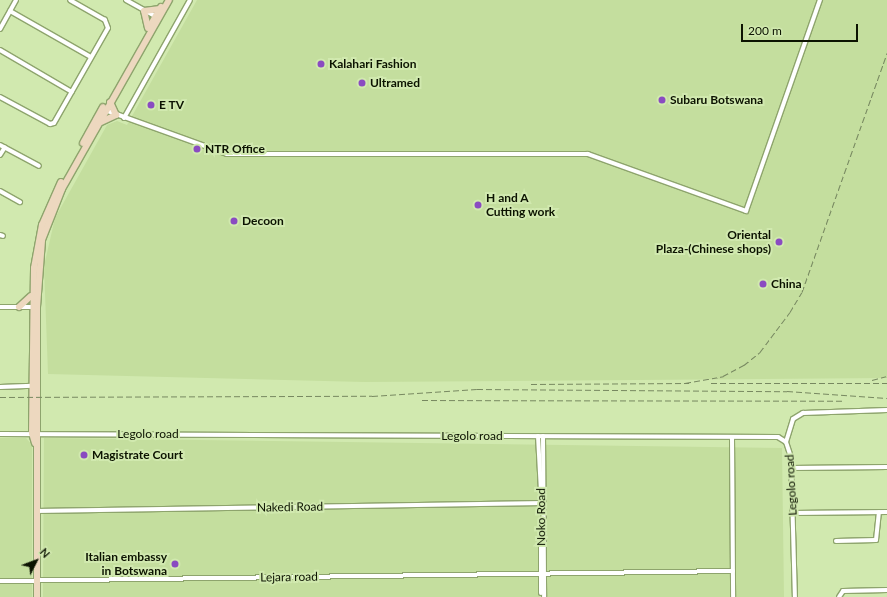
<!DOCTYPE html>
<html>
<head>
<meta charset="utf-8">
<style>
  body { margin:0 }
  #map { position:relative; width:887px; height:597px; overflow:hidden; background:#d1e9af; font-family:Lato,sans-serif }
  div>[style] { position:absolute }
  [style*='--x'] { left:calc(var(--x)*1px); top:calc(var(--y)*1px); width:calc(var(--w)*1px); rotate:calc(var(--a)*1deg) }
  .built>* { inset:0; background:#c4de9e }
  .roads { filter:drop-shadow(1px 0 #8ea46d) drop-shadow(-1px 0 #8ea46d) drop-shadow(0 1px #8ea46d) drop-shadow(0 -1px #8ea46d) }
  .minor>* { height:4px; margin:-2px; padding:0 2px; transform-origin:2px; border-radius:2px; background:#fff }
  .secondary>* { height:6px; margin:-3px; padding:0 3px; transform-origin:3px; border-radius:3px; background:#edd8bf }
  .rail>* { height:1px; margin-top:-0.5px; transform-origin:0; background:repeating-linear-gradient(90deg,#778860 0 6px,transparent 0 9px) }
  .dots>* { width:11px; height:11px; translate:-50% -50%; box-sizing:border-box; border:2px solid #d1e9af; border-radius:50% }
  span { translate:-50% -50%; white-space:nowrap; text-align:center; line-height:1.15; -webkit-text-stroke:4px #d1e9af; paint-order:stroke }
  .poi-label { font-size:12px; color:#0c1301; font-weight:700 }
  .left { translate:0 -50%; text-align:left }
  .right { translate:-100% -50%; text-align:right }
  .street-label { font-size:12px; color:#0c1301 }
  .north { position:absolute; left:16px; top:541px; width:40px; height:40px; -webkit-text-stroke:3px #d1e9af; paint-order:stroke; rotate:48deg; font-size:11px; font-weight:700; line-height:16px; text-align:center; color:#0c1301 }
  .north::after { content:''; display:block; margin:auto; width:14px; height:18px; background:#0c1301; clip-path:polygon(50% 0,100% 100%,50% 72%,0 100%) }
  .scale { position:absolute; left:741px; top:24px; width:117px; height:18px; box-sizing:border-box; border:2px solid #0c1301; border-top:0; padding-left:5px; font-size:12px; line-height:14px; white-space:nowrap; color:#0c1301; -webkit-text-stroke:3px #d1e9af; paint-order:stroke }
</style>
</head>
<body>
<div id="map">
  <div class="built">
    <i style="clip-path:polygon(197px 0,887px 0,887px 378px,365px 382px,48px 374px,44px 266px,55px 218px,107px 125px,117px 121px,127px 125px)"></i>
    <i style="clip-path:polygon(0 438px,26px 438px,32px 445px,32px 597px,0 597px)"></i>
    <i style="clip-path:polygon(44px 438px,782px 448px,784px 597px,43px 597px)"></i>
  </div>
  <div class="roads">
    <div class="minor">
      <i style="--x:126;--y:0;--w:35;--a:29"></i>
      <i style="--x:10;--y:11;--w:93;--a:29.6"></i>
      <i style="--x:0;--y:29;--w:33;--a:-61"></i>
      <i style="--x:0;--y:50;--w:83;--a:30.3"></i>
      <i style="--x:0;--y:97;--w:57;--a:28.4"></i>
      <i style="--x:50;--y:124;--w:4;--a:-14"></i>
      <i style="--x:54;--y:123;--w:109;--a:-60.4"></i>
      <i style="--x:108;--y:28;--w:9;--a:-111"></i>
      <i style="--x:105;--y:20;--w:40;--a:-150.3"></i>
      <i style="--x:105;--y:110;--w:130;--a:19.8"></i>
      <i style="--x:227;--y:154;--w:361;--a:0"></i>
      <i style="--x:588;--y:154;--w:168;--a:19.8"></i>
      <i style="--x:746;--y:211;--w:224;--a:-70.7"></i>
      <i style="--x:124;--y:118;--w:135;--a:-60.8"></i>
      <i style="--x:0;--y:145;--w:44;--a:28.3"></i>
      <i style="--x:0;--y:155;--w:9;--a:-58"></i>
      <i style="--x:0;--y:191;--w:23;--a:29"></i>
      <i style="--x:0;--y:235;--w:3;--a:18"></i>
      <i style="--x:0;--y:307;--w:36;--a:0"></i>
      <i style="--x:0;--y:387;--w:33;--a:-2"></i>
      <i style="--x:0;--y:434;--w:778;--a:0.22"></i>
      <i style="--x:778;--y:437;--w:9;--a:32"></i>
      <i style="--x:786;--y:442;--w:16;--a:72"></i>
      <i style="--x:791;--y:457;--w:140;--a:88.4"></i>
      <i style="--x:538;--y:436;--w:55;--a:86.9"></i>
      <i style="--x:543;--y:436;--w:161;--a:89.6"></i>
      <i style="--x:732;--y:438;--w:159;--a:89.6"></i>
      <i style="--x:786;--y:442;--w:24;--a:-73"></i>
      <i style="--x:793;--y:419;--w:12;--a:-31"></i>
      <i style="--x:803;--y:413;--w:84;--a:-2"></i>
      <i style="--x:792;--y:468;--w:95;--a:-0.6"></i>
      <i style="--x:36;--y:511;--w:508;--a:-0.9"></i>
      <i style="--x:793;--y:513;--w:94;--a:-0.6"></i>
      <i style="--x:836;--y:541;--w:40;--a:-1.4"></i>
      <i style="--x:876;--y:540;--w:28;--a:-84"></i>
      <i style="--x:541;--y:547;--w:46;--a:90"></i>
      <i style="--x:0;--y:581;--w:733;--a:-0.78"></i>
      <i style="--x:839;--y:597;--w:7;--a:-56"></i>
      <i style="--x:843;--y:591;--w:44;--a:-1.3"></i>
    </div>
    <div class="secondary">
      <i style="--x:150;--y:26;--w:22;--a:-60"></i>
      <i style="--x:148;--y:28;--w:17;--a:-103"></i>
      <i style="--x:144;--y:11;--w:16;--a:-7"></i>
      <i style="--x:101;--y:122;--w:17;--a:-25"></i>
      <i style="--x:116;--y:115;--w:14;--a:-115"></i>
      <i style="--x:83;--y:143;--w:41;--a:-60.9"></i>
      <i style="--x:19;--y:307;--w:16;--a:-43"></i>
      <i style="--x:35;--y:443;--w:10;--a:-107"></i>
      <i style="--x:32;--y:433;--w:165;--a:-89.3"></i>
      <i style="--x:34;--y:268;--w:44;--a:-79.5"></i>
      <i style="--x:42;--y:225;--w:47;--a:-66.2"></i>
      <i style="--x:37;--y:597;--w:290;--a:-90"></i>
      <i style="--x:37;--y:307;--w:67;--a:-85.7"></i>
      <i style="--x:42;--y:240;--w:55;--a:-68.6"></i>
      <i style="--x:62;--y:189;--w:217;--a:-60.5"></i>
    </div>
  </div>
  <div class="rail">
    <i style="--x:872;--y:380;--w:16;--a:-15"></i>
    <i style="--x:685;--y:383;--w:39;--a:-10"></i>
    <i style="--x:723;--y:376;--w:24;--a:-28"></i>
    <i style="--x:744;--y:365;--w:21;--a:-39"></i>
    <i style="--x:760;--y:352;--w:50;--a:-53.1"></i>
    <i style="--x:790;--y:312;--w:23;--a:-59"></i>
    <i style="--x:802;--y:292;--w:254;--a:-70.4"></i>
    <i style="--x:711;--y:383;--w:176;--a:0"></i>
    <i style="--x:531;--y:384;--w:158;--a:-0.4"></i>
    <i style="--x:0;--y:397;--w:372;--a:-0.2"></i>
    <i style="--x:372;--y:396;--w:105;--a:-3.8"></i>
    <i style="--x:477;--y:389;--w:310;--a:0.4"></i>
    <i style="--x:787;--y:391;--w:100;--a:4"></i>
    <i style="--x:422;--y:400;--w:420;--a:0.1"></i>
  </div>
  <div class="dots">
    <i style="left:321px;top:64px;background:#8a4bc1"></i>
    <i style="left:362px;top:83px;background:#8a4bc1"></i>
    <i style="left:662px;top:100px;background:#8a4bc1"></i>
    <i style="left:151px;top:105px;background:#8a4bc1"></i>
    <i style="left:197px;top:149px;background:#8a4bc1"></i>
    <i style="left:478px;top:205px;background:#8a4bc1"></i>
    <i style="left:234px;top:221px;background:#8a4bc1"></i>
    <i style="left:779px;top:242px;background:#8a4bc1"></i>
    <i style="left:763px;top:284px;background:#8a4bc1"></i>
    <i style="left:84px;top:455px;background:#8a4bc1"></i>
    <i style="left:175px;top:564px;background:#8a4bc1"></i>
  </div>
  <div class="poi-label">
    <span class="left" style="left:329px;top:64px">Kalahari Fashion</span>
    <span class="left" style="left:370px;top:83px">Ultramed</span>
    <span class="left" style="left:670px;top:100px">Subaru Botswana</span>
    <span class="left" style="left:159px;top:105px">E TV</span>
    <span class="left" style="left:205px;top:149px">NTR Office</span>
    <span class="left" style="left:486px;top:205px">H and A<br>Cutting work</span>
    <span class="left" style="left:242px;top:221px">Decoon</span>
    <span class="right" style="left:771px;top:242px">Oriental<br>Plaza-(Chinese shops)</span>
    <span class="left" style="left:771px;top:284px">China</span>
    <span class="left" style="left:92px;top:455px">Magistrate Court</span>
    <span class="right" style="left:167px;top:564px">Italian embassy<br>in Botswana</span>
  </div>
  <div class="street-label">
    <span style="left:148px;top:434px">Legolo road</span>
    <span style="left:472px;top:436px">Legolo road</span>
    <span style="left:791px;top:485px;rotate:-93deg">Legolo road</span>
    <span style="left:290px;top:507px;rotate:-1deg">Nakedi Road</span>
    <span style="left:541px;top:517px;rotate:-90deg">Noko Road</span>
    <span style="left:289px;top:577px;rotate:-1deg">Lejara road</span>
  </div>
  <div class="north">N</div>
  <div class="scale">200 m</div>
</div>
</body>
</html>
